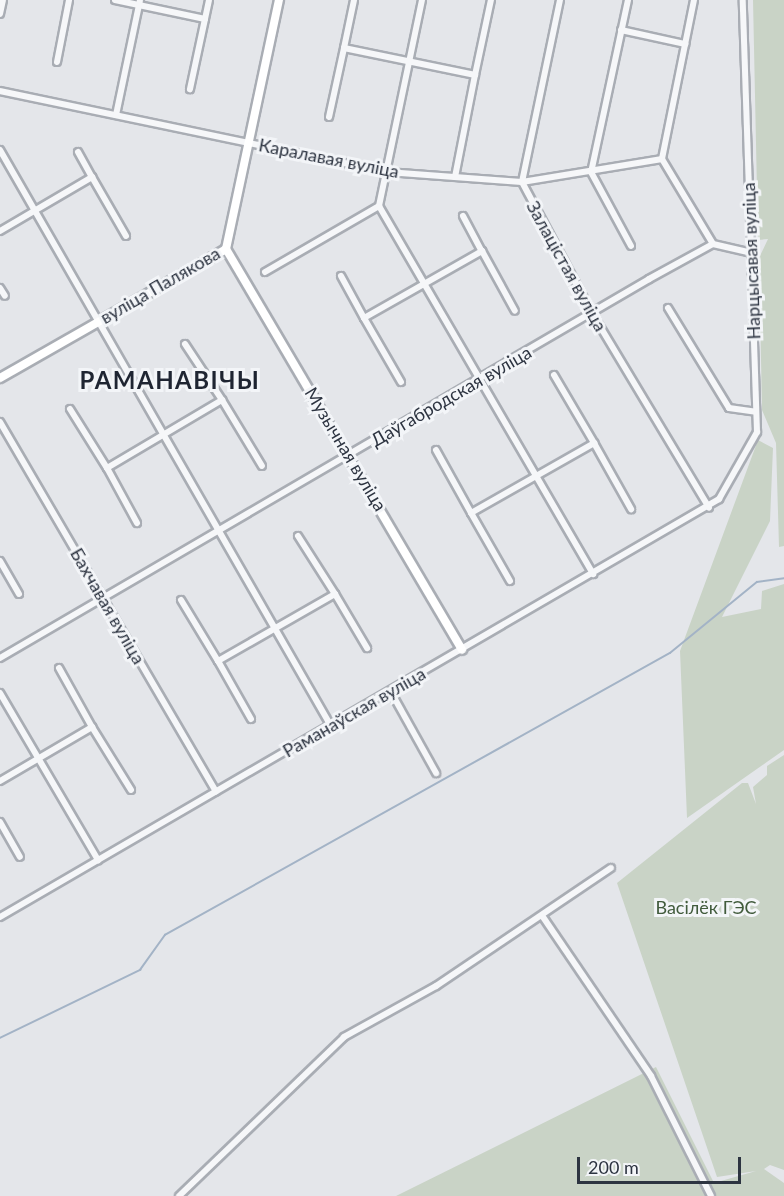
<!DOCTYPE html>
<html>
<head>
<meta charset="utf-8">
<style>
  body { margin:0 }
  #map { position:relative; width:784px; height:1196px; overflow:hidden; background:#e4e6ea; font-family:Lato,sans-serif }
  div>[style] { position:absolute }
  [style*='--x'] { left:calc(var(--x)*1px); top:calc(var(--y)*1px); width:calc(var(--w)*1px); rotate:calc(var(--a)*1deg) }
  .green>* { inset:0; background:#c9d3c6 }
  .stream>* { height:1.5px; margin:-0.75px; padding:0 0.75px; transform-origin:0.75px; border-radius:0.75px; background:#a3b3c6 }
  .roads { filter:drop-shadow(2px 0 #a9adb4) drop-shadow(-2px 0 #a9adb4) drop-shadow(0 2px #a9adb4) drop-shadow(0 -2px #a9adb4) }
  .street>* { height:6px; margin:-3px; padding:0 3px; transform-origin:3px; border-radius:3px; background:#f6f7f9 }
  .secondary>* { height:8px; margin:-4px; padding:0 4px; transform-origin:4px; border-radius:4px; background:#fff }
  span { translate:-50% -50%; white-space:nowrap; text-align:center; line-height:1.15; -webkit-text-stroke:6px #f3f5f8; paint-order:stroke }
  .street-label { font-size:18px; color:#2d3441 }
  .park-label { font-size:18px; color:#415b3c }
  .district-label { font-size:24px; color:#1f2532; font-weight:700; letter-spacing:1.5px }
  .scale { position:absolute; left:577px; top:1157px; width:164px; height:27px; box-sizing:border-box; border:3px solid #2d3441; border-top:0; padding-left:8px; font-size:18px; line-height:21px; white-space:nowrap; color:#2d3441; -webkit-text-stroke:4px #f3f5f8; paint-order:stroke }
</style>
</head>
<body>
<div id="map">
  <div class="green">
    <i style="clip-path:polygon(753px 0,784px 0,784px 546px,779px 547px,776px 443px,762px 410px,759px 258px,768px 239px,758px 240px)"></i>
    <i style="clip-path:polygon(758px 440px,773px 448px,770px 521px,722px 617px,761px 609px,762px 591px,784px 584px,784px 750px,687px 818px,680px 651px)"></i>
    <i style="clip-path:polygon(784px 755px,784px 1170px,770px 1165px,764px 1169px,784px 1183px,784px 1196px,396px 1196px,656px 1067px,714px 1183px,756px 1171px,717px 1177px,617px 883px,742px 783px,748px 783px,756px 804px,753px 787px,767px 775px,767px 766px)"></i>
  </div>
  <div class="stream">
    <i style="--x:0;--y:1038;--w:156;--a:-25.9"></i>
    <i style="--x:140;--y:970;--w:43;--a:-54.5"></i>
    <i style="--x:165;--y:935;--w:578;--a:-29.18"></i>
    <i style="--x:670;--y:653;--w:112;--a:-39.2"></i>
    <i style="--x:757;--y:582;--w:27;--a:-8"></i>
  </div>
  <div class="roads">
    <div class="street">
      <i style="--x:115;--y:0;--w:92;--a:11.9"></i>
      <i style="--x:205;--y:19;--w:72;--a:102.1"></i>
      <i style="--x:422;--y:0;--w:210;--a:101.8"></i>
      <i style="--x:379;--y:206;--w:426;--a:59.8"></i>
      <i style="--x:560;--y:0;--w:186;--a:101.8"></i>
      <i style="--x:522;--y:182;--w:149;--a:61.9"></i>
      <i style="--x:592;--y:313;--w:227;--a:59"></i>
      <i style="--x:628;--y:0;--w:176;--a:102.1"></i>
      <i style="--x:591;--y:172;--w:84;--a:61.6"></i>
      <i style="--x:694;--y:0;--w:162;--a:101.4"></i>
      <i style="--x:662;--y:159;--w:99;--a:59"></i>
      <i style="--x:0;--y:14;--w:14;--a:-78"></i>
      <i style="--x:205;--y:19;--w:19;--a:-78"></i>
      <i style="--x:621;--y:30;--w:66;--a:12.3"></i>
      <i style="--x:344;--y:48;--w:49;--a:-78.2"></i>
      <i style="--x:57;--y:62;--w:63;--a:-79"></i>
      <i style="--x:475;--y:75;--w:77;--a:-78"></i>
      <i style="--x:0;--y:91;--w:395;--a:11.8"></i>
      <i style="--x:387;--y:172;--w:135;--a:4.2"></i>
      <i style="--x:522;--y:182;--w:142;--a:-9.3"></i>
      <i style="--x:116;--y:115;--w:117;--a:-78.2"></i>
      <i style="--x:329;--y:117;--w:71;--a:-77.7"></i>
      <i style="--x:344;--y:48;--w:134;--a:11.6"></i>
      <i style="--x:475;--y:75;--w:104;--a:101.1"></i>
      <i style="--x:0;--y:150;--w:664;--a:60.12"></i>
      <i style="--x:78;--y:152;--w:29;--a:61"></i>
      <i style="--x:463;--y:216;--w:40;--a:62"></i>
      <i style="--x:0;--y:231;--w:107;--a:-30.4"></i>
      <i style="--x:92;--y:177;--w:68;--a:60"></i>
      <i style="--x:265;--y:272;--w:132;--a:-30.1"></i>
      <i style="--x:341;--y:276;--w:48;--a:61.3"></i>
      <i style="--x:0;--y:288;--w:9;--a:58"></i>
      <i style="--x:668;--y:308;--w:117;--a:58.6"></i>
      <i style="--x:729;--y:408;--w:27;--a:8"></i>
      <i style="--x:185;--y:344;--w:67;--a:56.5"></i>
      <i style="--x:554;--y:375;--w:79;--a:59.5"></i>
      <i style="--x:401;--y:382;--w:74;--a:-120"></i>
      <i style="--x:364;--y:318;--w:136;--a:-29.6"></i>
      <i style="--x:482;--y:251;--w:68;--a:61.2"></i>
      <i style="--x:70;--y:409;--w:70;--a:57.9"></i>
      <i style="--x:0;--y:422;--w:428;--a:59.7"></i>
      <i style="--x:436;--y:450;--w:72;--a:60.9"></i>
      <i style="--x:137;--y:523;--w:63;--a:-118.6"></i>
      <i style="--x:107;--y:468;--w:134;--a:-30.6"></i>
      <i style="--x:222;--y:400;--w:77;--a:58.8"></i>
      <i style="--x:298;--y:536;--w:69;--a:57.5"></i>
      <i style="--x:0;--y:561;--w:38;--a:60"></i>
      <i style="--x:510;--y:581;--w:78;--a:-119.8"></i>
      <i style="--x:471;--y:513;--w:142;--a:-29.6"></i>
      <i style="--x:594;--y:443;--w:76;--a:60.7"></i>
      <i style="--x:181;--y:600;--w:71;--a:58.8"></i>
      <i style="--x:0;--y:658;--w:752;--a:-30.28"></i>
      <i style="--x:649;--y:279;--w:73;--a:-28.7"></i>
      <i style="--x:713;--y:244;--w:39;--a:13"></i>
      <i style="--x:59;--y:668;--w:68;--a:60.8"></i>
      <i style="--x:391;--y:692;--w:93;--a:60.9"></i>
      <i style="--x:0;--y:693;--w:194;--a:59.6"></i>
      <i style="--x:251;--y:719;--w:67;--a:-119.6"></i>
      <i style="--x:218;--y:661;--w:135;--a:-29.8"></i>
      <i style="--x:335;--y:594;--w:63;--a:59.3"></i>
      <i style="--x:0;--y:781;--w:107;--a:-30.4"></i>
      <i style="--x:92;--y:727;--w:74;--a:58.2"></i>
      <i style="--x:0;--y:822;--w:40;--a:60.3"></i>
      <i style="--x:0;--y:917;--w:832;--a:-30.17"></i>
      <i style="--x:719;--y:499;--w:77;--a:-60.4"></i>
      <i style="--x:757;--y:432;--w:432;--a:-91.9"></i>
      <i style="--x:543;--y:917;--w:192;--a:55.8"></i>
      <i style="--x:651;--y:1076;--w:134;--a:63.4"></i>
      <i style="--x:179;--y:1196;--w:229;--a:-43.9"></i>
      <i style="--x:344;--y:1037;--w:105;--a:-29"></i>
      <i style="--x:436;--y:986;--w:211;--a:-34"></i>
    </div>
    <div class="secondary">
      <i style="--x:226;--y:249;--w:465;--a:59.5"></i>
      <i style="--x:0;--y:378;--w:260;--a:-29.7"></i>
      <i style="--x:226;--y:249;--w:255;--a:-78"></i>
    </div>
  </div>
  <div class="street-label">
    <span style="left:329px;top:158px;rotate:11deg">Каралавая вуліца</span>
    <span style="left:751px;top:261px;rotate:-92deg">Нарцысавая вуліца</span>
    <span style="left:567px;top:266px;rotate:61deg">Залацістая вуліца</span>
    <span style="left:160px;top:285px;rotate:-30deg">вуліца Палякова</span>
    <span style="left:451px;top:396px;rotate:-30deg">Даўгабродская вуліца</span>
    <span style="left:346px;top:449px;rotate:59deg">Музычная вуліца</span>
    <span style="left:108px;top:606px;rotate:60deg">Бахчавая вуліца</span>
    <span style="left:354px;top:712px;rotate:-30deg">Раманаўская вуліца</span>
  </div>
  <div class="park-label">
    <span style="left:706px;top:907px">Васілёк ГЭС</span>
  </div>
  <div class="district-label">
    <span style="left:170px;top:380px">РАМАНАВІЧЫ</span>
  </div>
  <div class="scale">200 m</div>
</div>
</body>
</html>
